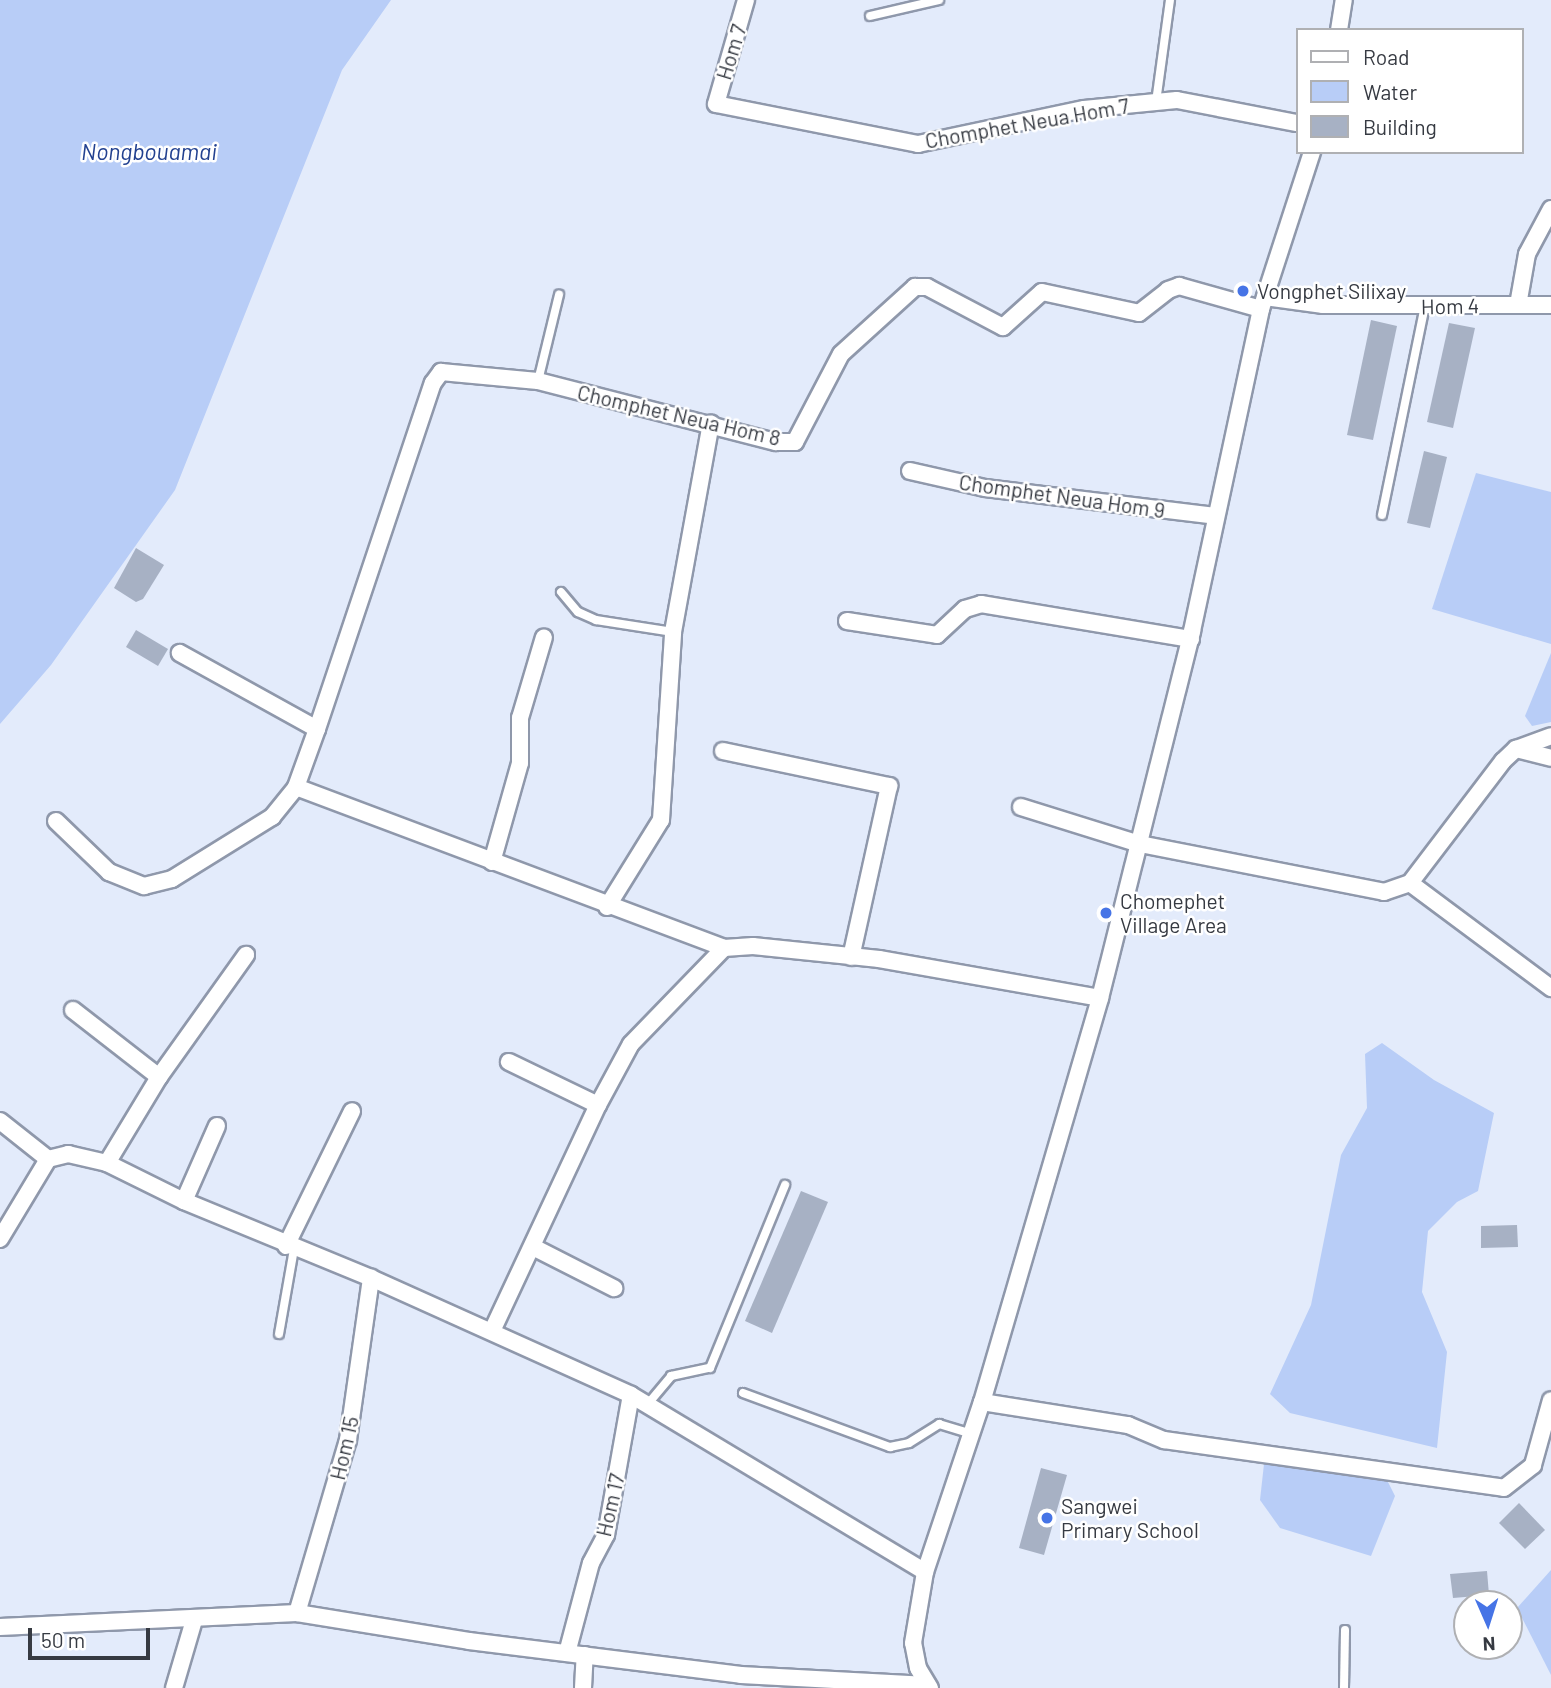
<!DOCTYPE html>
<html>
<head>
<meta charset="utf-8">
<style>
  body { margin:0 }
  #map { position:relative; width:1551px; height:1688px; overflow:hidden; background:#e3ebfb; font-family:Barlow,sans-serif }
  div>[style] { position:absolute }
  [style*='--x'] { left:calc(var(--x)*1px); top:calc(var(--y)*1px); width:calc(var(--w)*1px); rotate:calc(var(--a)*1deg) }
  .water>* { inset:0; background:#b8cdf7 }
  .building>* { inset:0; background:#a7b1c4 }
  .roads { filter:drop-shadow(2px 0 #8f98ab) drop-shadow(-2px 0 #8f98ab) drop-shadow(0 2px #8f98ab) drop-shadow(0 -2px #8f98ab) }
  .lane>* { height:8px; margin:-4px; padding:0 4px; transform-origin:4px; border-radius:4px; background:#fff }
  .street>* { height:16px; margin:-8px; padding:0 8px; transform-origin:8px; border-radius:8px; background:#fff }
  .dots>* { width:19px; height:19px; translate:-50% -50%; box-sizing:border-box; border:4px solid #fff; border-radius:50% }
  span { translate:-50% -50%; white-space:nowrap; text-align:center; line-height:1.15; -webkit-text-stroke:5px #fff; paint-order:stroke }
  .street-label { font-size:21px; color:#363a42 }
  .poi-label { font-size:21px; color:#363a42 }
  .left { translate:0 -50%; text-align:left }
  .water-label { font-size:23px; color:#224190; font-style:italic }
  .legend { position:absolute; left:1296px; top:28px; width:228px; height:126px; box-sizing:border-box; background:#fff; border:2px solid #afb0b3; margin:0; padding:9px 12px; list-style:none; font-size:21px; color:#363a42 }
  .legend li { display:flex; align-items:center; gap:14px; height:35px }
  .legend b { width:35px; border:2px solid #afb0b3 }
  .north { position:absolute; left:1453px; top:1590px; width:70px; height:70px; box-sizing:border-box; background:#fff; border:2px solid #afb0b3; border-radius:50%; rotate:177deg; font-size:19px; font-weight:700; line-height:28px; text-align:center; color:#363a42 }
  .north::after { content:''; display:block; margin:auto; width:24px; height:32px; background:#4674e6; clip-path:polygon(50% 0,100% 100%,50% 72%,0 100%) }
  .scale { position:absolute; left:28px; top:1628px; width:122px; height:32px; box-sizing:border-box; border:4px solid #363a42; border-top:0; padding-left:9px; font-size:21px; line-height:24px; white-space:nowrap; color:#363a42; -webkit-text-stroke:5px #fff; paint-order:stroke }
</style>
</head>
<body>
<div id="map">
  <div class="water">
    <i style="clip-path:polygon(0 0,391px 0,342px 70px,175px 490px,51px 665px,0 724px)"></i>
    <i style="clip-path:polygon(1476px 473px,1551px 492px,1551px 644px,1432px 609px)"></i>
    <i style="clip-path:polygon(1551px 653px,1551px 722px,1532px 726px,1525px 716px)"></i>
    <i style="clip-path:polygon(1382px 1043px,1434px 1080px,1494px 1113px,1478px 1191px,1457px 1202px,1428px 1231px,1422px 1292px,1447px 1352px,1437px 1448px,1290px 1413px,1270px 1394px,1311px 1305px,1341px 1155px,1367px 1108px,1365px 1054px)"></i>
    <i style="clip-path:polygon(1264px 1464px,1386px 1478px,1395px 1496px,1371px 1556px,1280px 1528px,1260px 1500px)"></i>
    <i style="clip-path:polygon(1551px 1570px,1551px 1675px,1517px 1608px)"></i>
  </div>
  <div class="building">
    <i style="clip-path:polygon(1371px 320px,1397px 326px,1373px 440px,1347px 435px)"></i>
    <i style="clip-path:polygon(1449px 323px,1475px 328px,1453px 428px,1427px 422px)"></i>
    <i style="clip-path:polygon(1424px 451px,1447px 457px,1430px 528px,1407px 523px)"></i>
    <i style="clip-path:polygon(136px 548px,164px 565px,143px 599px,136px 602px,114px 588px)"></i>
    <i style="clip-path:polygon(136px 630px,168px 649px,158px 666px,126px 647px)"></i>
    <i style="clip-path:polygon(801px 1191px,828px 1202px,772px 1333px,745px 1321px)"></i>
    <i style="clip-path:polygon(1517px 1225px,1518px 1247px,1481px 1248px,1481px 1226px)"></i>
    <i style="clip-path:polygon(1041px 1468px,1067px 1475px,1044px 1555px,1019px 1548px)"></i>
    <i style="clip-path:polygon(1519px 1503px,1545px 1530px,1525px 1549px,1499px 1523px)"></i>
    <i style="clip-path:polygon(1487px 1571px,1489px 1595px,1453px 1598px,1450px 1574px)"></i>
  </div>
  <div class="roads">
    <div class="lane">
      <i style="--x:870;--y:16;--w:71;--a:-13.1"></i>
      <i style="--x:1156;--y:102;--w:103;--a:-82.2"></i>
      <i style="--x:538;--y:381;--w:89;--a:-76.3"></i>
      <i style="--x:1382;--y:515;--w:213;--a:-78.4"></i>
      <i style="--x:561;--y:592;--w:26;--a:50"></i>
      <i style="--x:578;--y:612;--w:20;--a:24"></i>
      <i style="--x:596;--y:620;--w:78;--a:8.9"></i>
      <i style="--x:279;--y:1334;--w:86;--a:-80"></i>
      <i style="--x:743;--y:1393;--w:157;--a:20.2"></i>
      <i style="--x:890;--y:1447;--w:19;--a:-12"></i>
      <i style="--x:909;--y:1443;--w:36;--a:-32"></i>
      <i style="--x:939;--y:1424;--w:34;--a:17"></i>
      <i style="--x:647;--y:1405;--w:38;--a:-50"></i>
      <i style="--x:671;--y:1376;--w:40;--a:-12"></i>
      <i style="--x:710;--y:1368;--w:198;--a:-67.7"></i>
      <i style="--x:1344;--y:1688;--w:58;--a:-89"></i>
    </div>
    <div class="street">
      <i style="--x:746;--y:0;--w:108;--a:106.1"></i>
      <i style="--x:716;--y:104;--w:206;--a:11.2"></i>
      <i style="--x:918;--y:144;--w:170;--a:-11.9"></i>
      <i style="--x:1084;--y:109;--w:93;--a:-5.5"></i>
      <i style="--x:1177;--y:100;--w:122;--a:10.9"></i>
      <i style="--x:1339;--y:30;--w:30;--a:-81"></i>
      <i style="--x:1265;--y:297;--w:59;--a:7.9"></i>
      <i style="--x:1323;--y:305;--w:228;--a:0"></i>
      <i style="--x:1518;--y:305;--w:52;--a:-80"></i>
      <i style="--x:1527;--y:254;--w:51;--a:-61.9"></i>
      <i style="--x:910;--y:471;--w:77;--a:12.8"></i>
      <i style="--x:985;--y:488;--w:232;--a:6.9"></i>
      <i style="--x:847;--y:621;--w:91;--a:8.8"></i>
      <i style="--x:937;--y:635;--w:38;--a:-43"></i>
      <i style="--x:965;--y:609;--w:17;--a:-17"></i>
      <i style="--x:981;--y:604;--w:213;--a:9.5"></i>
      <i style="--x:317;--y:729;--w:365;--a:-71.5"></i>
      <i style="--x:433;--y:383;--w:14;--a:-54"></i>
      <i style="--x:441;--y:372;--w:97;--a:5.3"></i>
      <i style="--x:538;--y:381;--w:246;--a:14.4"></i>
      <i style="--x:776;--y:442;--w:19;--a:0"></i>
      <i style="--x:795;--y:442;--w:99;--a:-62.4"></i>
      <i style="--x:841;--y:354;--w:100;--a:-42.2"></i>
      <i style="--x:915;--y:287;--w:12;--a:0"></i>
      <i style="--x:927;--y:287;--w:86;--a:27.8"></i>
      <i style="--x:1003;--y:327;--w:52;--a:-41.9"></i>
      <i style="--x:1042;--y:292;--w:99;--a:12.2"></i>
      <i style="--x:1139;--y:313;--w:37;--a:-38"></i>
      <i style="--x:1168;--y:290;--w:12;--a:-20"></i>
      <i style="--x:1179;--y:286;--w:85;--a:15.7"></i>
      <i style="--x:1516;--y:749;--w:36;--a:14"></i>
      <i style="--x:723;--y:751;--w:170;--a:11.9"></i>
      <i style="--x:889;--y:786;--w:175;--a:102.5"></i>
      <i style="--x:296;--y:787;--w:457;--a:20.6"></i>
      <i style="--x:724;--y:948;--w:29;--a:-4"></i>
      <i style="--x:753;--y:946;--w:127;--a:5.9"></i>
      <i style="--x:879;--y:959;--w:224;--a:10"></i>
      <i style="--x:1021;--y:807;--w:125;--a:17.3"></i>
      <i style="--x:1140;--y:844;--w:249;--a:11.1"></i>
      <i style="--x:1384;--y:892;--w:28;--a:-19"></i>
      <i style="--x:1410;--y:883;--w:176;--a:36.7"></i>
      <i style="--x:56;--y:821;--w:74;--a:43.9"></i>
      <i style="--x:109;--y:872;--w:38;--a:22"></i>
      <i style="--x:144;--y:886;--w:29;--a:-14"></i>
      <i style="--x:172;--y:879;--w:118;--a:-31.8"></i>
      <i style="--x:272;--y:817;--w:38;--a:-51"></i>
      <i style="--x:296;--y:787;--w:62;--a:-70.1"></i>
      <i style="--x:317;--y:729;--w:157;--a:-151"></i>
      <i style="--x:492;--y:862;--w:103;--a:-74.2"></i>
      <i style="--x:520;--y:763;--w:45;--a:-90"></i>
      <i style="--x:520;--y:718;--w:84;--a:-73.5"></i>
      <i style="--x:1410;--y:883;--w:153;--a:-52.7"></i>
      <i style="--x:1503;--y:761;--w:18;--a:-43"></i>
      <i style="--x:1516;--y:749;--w:37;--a:-20"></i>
      <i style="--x:607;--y:907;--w:102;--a:-58.2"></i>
      <i style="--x:661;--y:820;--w:188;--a:-86.3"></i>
      <i style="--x:673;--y:632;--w:212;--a:-79.7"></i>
      <i style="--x:73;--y:1010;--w:109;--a:37.9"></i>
      <i style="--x:598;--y:1105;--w:69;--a:-61.6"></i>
      <i style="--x:631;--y:1044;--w:134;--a:-45.9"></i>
      <i style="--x:0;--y:1121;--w:61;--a:38.4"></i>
      <i style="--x:107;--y:1163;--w:100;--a:-58.8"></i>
      <i style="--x:159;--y:1077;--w:150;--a:-54.5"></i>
      <i style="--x:184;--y:1201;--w:82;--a:-66.3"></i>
      <i style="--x:0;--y:1239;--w:93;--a:-59"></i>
      <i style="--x:48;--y:1159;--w:21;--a:-14"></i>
      <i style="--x:68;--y:1154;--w:40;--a:13"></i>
      <i style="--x:107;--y:1163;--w:86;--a:26.3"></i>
      <i style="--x:184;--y:1201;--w:202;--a:22.4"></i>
      <i style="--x:371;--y:1278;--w:285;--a:24.2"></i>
      <i style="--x:631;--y:1395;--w:343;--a:31"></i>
      <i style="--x:286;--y:1246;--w:150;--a:-63.9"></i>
      <i style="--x:535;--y:1248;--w:89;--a:26.9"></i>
      <i style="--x:492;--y:1331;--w:250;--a:-64.9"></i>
      <i style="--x:598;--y:1105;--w:99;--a:-154.2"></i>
      <i style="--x:982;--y:1402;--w:148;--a:9"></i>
      <i style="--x:1128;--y:1425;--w:39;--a:23"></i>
      <i style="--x:1164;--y:1440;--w:343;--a:8"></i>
      <i style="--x:1504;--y:1488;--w:37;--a:-38"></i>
      <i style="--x:1533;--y:1465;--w:67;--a:-74.5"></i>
      <i style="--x:297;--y:1613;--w:180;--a:-73.6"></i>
      <i style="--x:348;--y:1440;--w:164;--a:-81.9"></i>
      <i style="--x:0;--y:1627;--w:297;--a:-2.7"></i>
      <i style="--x:297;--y:1613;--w:174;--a:9.2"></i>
      <i style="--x:469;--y:1641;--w:274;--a:7.1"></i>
      <i style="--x:741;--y:1675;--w:187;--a:3.1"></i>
      <i style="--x:567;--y:1653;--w:93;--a:-75.1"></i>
      <i style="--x:591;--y:1563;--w:32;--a:-62"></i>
      <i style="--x:606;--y:1535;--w:142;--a:-79.9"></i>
      <i style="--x:174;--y:1688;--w:71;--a:-73.6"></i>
      <i style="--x:583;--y:1688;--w:33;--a:-87"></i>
      <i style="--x:930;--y:1688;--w:23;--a:-121"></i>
      <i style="--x:918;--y:1668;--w:25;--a:-101"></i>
      <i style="--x:913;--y:1643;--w:72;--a:-80.4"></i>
      <i style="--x:925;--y:1572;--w:179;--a:-71.5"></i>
      <i style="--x:982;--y:1402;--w:421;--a:-73.7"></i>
      <i style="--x:1100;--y:998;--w:378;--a:-75.9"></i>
      <i style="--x:1192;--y:631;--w:329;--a:-77.9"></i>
      <i style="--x:1261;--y:309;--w:165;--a:-72"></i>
    </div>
  </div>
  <div class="dots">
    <i style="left:1243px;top:291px;background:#4674e6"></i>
    <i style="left:1106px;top:913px;background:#4674e6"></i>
    <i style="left:1047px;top:1518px;background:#4674e6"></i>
  </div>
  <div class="street-label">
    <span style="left:731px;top:52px;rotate:-73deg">Hom 7</span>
    <span style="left:1027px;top:123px;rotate:-10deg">Chomphet Neua Hom 7</span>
    <span style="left:1450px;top:306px;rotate:-1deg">Hom 4</span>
    <span style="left:679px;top:415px;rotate:13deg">Chomphet Neua Hom 8</span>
    <span style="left:1062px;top:496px;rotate:8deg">Chomphet Neua Hom 9</span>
    <span style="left:344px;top:1448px;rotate:-77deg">Hom 15</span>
    <span style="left:610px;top:1505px;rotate:-77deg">Hom 17</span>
  </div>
  <div class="poi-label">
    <span class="left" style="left:1257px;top:291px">Vongphet Silixay</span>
    <span class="left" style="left:1120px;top:913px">Chomephet<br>Village Area</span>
    <span class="left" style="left:1061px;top:1518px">Sangwei<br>Primary School</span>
  </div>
  <div class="water-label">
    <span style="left:149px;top:151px">Nongbouamai</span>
  </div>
  <ul class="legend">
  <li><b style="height:9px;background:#fff"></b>Road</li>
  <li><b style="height:19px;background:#b8cdf7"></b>Water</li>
  <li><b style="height:19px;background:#a7b1c4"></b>Building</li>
  </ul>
  <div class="north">N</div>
  <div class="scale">50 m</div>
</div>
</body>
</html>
